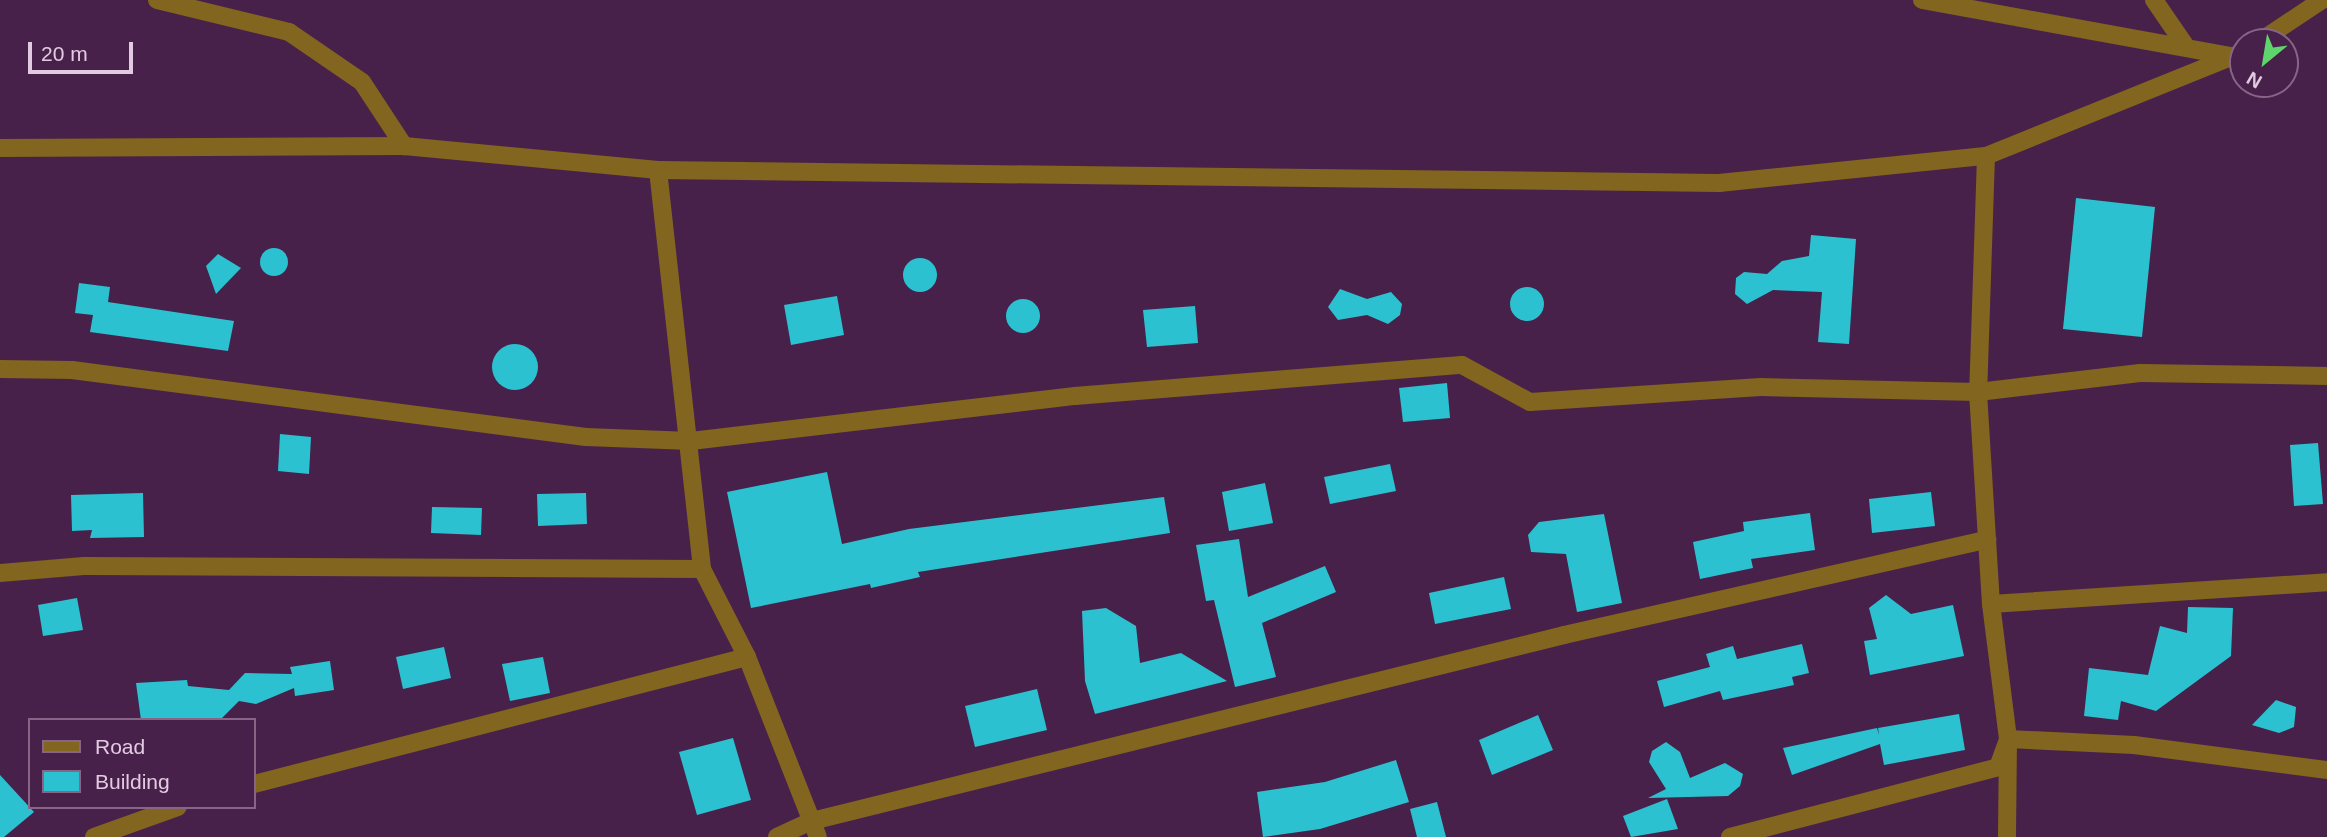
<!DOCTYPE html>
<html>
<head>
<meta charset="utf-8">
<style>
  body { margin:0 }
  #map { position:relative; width:2327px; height:837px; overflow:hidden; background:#48214a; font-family:Helvetica,sans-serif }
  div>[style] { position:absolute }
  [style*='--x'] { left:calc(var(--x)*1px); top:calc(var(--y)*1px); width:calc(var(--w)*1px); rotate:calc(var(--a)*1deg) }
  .building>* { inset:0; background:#2cc1d1 }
  .round { border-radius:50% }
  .minor>* { height:18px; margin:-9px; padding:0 9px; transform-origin:9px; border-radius:9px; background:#82651e }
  span { translate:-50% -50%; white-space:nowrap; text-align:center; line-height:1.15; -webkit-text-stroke:7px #48214a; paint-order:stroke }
  .legend { position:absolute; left:28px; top:718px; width:228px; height:91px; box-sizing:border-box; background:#48214a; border:2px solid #866587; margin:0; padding:9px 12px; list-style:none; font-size:21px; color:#e3cae3 }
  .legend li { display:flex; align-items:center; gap:14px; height:35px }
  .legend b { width:35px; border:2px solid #866587 }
  .north { position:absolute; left:2229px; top:28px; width:70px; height:70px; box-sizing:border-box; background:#48214a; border:2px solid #866587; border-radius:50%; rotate:210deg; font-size:19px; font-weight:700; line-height:28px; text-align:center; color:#e3cae3 }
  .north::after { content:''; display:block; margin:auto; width:24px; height:32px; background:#5ed56c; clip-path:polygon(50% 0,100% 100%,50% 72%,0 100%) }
  .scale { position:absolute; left:28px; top:42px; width:105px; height:32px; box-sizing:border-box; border:4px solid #e3cae3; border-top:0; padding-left:9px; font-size:21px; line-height:24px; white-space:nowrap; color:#e3cae3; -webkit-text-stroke:5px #48214a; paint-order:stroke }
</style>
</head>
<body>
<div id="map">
  <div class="building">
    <i style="clip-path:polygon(2076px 198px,2155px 207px,2142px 337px,2063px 329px)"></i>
    <i style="clip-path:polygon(1811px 235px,1856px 239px,1849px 344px,1818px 342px,1822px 292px,1773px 290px,1747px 304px,1735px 294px,1736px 278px,1744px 272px,1767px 274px,1782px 261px,1809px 256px)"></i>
    <i class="round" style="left:260px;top:248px;width:28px;height:28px"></i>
    <i style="clip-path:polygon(218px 254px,241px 268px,216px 294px,206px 266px)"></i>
    <i class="round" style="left:903px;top:258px;width:34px;height:34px"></i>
    <i style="clip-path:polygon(79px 283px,110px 287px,108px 302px,234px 321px,228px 351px,90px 332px,93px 315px,75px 313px)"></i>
    <i class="round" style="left:1510px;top:287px;width:34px;height:34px"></i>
    <i style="clip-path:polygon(1340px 289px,1367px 299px,1391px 292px,1402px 304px,1400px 315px,1388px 324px,1367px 315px,1338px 320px,1328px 307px)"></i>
    <i style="clip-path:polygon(837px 296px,844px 335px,791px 345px,784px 305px)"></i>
    <i class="round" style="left:1006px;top:299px;width:34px;height:34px"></i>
    <i style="clip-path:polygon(1195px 306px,1198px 343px,1147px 347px,1143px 310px)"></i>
    <i class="round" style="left:492px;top:344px;width:46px;height:46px"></i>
    <i style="clip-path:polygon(1447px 383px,1450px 418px,1403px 422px,1399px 388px)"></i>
    <i style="clip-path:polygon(280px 434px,311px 437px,309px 474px,278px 471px)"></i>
    <i style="clip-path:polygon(2318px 443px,2323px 504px,2294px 506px,2290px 445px)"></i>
    <i style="clip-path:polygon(1390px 464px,1396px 491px,1330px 504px,1324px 477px)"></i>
    <i style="clip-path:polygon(827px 472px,842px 544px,909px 529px,1164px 497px,1170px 533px,918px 572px,920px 577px,871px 588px,870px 584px,751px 608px,727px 492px)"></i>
    <i style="clip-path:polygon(1265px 483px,1273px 523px,1229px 531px,1222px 492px)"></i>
    <i style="clip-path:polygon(1931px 492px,1935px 526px,1872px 533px,1869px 499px)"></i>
    <i style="clip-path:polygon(143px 493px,144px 537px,90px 538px,92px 530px,72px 531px,71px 495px)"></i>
    <i style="clip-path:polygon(586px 493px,587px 524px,538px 526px,537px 494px)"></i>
    <i style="clip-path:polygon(432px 507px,482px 508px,481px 535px,431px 533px)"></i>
    <i style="clip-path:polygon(1810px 513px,1815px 550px,1751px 559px,1753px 568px,1700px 579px,1693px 542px,1744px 531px,1743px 522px)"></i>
    <i style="clip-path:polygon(1604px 514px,1622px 603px,1577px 612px,1566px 554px,1531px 552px,1528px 535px,1539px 522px)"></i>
    <i style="clip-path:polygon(1239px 539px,1248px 597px,1325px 566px,1336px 592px,1262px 623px,1276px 677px,1235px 687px,1214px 600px,1206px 601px,1196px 545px)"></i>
    <i style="clip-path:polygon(1504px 577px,1511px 609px,1435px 624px,1429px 593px)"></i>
    <i style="clip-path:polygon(1886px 595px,1911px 614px,1953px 605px,1964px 656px,1870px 675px,1864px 641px,1877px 639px,1869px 608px)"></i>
    <i style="clip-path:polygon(77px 598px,83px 630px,43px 636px,38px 605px)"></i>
    <i style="clip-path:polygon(2188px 607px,2233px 608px,2231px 656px,2156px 711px,2121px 701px,2118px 720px,2084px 716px,2089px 668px,2148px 675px,2160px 626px,2187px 633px)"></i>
    <i style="clip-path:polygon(1106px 608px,1136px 626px,1140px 663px,1181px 653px,1227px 681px,1095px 714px,1085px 681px,1082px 611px)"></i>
    <i style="clip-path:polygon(1802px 644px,1809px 673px,1792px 677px,1794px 685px,1723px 700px,1720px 691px,1664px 707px,1657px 681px,1710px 667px,1706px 654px,1733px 646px,1737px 659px)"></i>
    <i style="clip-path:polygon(444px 647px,451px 678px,403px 689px,396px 657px)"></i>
    <i style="clip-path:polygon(543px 657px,550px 693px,510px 701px,502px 664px)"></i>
    <i style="clip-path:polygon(330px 661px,334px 690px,295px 696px,294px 688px,256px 704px,239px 701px,220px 720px,141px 720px,136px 683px,187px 680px,188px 686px,229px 690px,245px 673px,292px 674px,290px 667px)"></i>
    <i style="clip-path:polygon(1037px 689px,1047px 730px,975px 747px,965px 706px)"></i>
    <i style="clip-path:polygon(2276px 700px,2296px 707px,2294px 727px,2279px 733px,2252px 725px)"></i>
    <i style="clip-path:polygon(1959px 714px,1965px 750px,1884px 765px,1880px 744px,1792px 775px,1783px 748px,1877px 728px,1879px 735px,1878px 728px)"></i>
    <i style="clip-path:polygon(1538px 715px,1553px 750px,1492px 775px,1479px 740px)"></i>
    <i style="clip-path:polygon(733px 738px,751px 800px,697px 815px,679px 752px)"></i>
    <i style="clip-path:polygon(1666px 742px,1680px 752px,1690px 778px,1725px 763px,1743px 774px,1740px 786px,1728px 796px,1648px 798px,1666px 789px,1649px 762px,1652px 751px)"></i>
    <i style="clip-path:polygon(1396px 760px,1409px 802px,1320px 829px,1263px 837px,1257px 792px,1325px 782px)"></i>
    <i style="clip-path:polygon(0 775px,34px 812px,4px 837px,0 837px)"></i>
    <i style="clip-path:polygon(1667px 799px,1678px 829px,1631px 837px,1623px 816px)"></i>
    <i style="clip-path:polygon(1437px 802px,1446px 837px,1417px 837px,1410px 809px)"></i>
  </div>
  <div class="minor">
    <i style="--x:157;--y:0;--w:136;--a:13.6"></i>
    <i style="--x:289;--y:32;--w:88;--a:34.4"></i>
    <i style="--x:362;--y:82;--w:77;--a:56.7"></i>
    <i style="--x:1922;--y:0;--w:318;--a:10.3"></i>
    <i style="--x:2154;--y:0;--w:58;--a:55.5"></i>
    <i style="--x:2259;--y:42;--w:76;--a:-33.7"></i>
    <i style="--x:0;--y:148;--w:404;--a:-0.3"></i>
    <i style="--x:404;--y:146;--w:255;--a:5.4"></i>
    <i style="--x:658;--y:170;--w:1061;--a:0.7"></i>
    <i style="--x:1719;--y:183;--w:268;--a:-5.8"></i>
    <i style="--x:1986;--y:156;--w:277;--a:-22"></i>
    <i style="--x:1986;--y:156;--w:236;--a:91.9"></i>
    <i style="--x:1978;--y:392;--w:212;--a:86.5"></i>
    <i style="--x:1991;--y:604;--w:136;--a:82.8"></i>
    <i style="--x:2008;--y:739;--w:98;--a:90.6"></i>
    <i style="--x:658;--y:170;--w:401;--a:83.7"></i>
    <i style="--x:702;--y:569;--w:99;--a:62.9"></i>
    <i style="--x:747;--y:657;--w:193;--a:68.5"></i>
    <i style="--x:0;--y:369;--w:72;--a:0.8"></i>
    <i style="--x:72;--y:370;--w:518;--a:7.43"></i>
    <i style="--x:586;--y:437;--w:105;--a:2.2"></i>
    <i style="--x:691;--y:441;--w:387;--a:-6.7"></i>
    <i style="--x:1075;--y:396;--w:388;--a:-4.6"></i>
    <i style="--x:1462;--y:365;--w:77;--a:28.6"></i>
    <i style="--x:1530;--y:402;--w:231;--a:-3.7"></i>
    <i style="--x:1761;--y:387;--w:217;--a:1.3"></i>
    <i style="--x:1978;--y:392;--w:163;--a:-6.7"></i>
    <i style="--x:2140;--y:373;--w:187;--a:0.9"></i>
    <i style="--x:0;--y:573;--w:84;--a:-4.8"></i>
    <i style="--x:84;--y:566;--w:618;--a:0.28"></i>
    <i style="--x:1991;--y:604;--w:337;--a:-3.7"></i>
    <i style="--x:254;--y:784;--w:509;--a:-14.45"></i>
    <i style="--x:94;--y:837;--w:89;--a:-19.7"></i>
    <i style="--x:777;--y:837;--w:38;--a:-25"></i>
    <i style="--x:812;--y:821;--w:775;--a:-13.89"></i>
    <i style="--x:1564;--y:635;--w:434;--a:-12.7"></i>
    <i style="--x:1730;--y:837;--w:277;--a:-14.6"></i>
    <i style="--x:1998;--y:767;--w:30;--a:-70"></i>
    <i style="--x:2008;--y:739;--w:126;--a:2.7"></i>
    <i style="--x:2134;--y:745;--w:195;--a:7.4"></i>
  </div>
  <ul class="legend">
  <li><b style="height:9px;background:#82651e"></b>Road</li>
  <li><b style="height:19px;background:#2cc1d1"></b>Building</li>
  </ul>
  <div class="north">N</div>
  <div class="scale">20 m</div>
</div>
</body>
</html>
